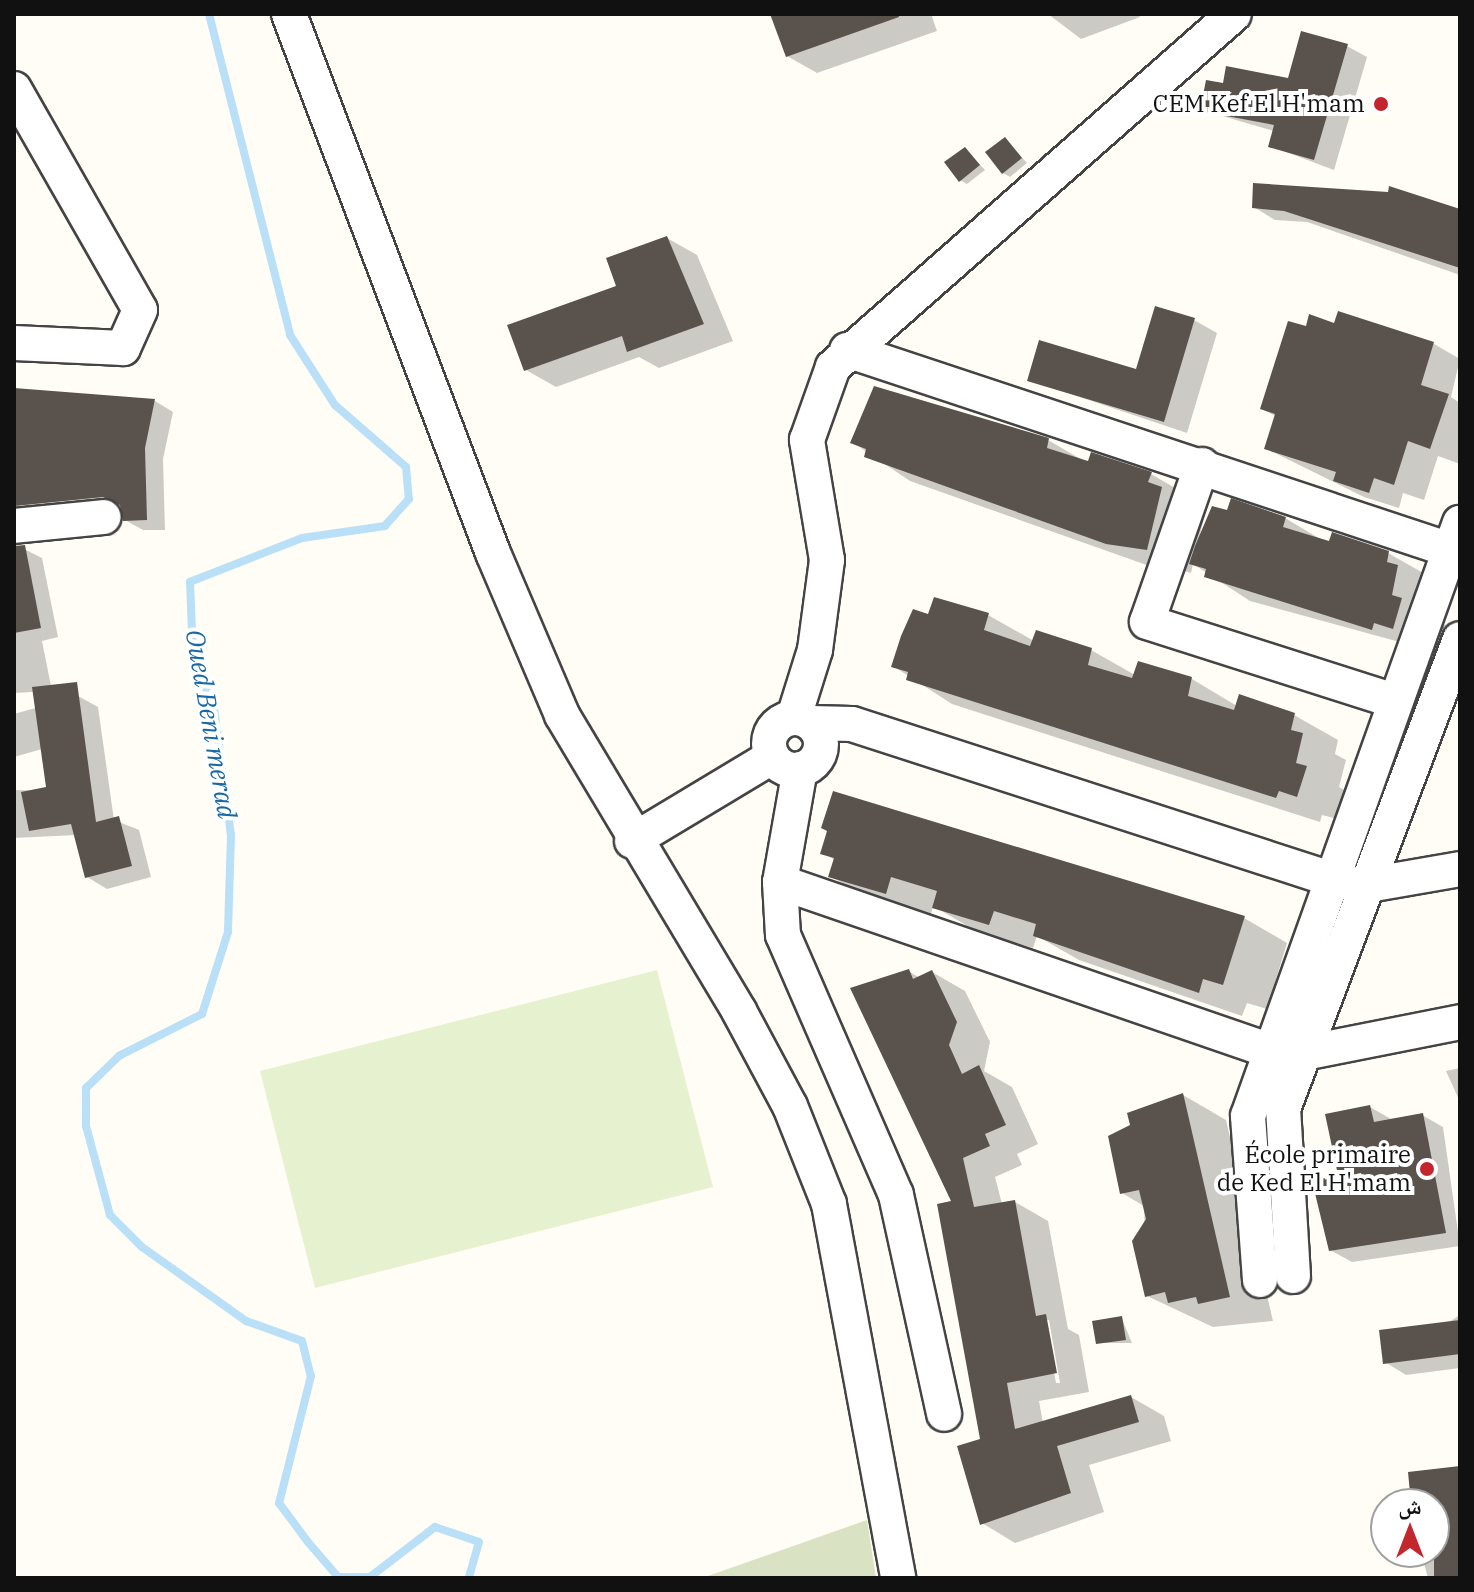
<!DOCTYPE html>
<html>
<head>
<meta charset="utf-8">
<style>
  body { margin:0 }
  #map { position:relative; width:1474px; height:1592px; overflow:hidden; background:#fffdf5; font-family:"IBM Plex Serif","Noto Naskh Arabic",serif }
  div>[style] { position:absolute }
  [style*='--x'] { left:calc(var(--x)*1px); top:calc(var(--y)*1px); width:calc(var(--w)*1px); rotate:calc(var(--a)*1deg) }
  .cemetery>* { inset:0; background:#d9e3c4 }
  .pitch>* { inset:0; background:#e6f2cf }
  .shadow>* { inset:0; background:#0003 }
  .stream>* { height:8px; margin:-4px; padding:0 4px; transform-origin:4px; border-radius:4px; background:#b9e0f7 }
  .building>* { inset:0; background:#5a524d }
  .roads { filter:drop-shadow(2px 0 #444) drop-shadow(-2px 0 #444) drop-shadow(0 2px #444) drop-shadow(0 -2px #444) }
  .minor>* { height:34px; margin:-17px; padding:0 17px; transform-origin:17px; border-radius:17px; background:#fff }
  .minor>.ring { margin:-17px; padding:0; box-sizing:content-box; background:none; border:34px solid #fff; border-radius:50% }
  .dots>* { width:22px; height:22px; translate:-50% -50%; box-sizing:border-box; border:4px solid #fff; border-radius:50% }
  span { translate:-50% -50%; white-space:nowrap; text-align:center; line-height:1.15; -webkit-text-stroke:8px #fff; paint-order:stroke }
  .poi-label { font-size:24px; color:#111 }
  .right { translate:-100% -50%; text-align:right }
  .water-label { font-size:26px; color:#1768a6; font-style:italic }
  .frame { position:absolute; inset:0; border:16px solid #111; pointer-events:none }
  .north { position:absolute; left:1370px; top:1488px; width:80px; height:80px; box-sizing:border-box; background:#fff; border:2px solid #a0a0a0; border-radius:50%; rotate:0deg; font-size:22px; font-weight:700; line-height:32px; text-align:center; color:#111 }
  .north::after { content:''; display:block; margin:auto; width:28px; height:36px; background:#c4262e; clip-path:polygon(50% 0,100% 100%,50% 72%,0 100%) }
</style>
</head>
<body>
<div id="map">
  <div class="cemetery">
    <i style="clip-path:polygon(867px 1520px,876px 1578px,702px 1578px)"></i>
  </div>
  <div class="pitch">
    <i style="clip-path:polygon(657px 970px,713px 1187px,315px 1288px,260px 1071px)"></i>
  </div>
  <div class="shadow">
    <i style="clip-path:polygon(773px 14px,931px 14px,937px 31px,817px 73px,787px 56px)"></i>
    <i style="clip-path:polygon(1048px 14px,1138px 14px,1140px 17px,1081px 39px)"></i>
    <i style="clip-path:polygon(1347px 46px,1367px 57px,1334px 170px,1270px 146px,1274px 131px,1202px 110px,1224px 85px,1289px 81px)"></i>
    <i style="clip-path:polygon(1005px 139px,1027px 163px,1010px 177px,1003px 173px)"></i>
    <i style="clip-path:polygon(965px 149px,985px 170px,967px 184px,960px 180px)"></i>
    <i style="clip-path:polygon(1254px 207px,1460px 211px,1460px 275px,1307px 222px,1275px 220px)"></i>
    <i style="clip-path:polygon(667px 238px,697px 255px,733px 341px,659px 368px,639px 357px,556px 387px,526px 370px)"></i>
    <i style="clip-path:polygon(1194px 320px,1217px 333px,1187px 433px,1029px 380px,1137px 371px)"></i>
    <i style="clip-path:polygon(1335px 325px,1434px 344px,1460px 359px,1451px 397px,1460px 403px,1460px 464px,1438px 456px,1424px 500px,1403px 493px,1399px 508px,1364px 497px,1267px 449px,1277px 417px,1262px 409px,1307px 329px)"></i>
    <i style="clip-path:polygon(14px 390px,155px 401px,173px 412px,163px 459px,165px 530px,143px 530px,125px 520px,122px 506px,21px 519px,16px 545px,42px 558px,58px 637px,42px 641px,52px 691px,14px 693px)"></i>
    <i style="clip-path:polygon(1048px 440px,1089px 464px,1151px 474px,1194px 499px,1192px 507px,1205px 514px,1200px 534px,1285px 518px,1327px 543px,1388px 553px,1432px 578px,1435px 619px,1445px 625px,1436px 652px,1250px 601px,1193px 564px,1191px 573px,1174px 568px,1172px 574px,910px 481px,852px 442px)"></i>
    <i style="clip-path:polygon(988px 615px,1034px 641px,1091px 650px,1135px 675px,1139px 664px,1192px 679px,1237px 706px,1294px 715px,1338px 740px,1335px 754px,1346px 760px,1339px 787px,1350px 793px,1341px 820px,1322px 815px,1320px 822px,952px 704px,893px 666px,930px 616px)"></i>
    <i style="clip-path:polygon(78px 696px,98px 707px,114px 820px,139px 830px,151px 877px,107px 889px,87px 877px,76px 835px,14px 838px,14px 790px,48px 791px,42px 749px,14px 757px,14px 714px)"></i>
    <i style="clip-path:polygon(823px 853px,1244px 918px,1287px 943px,1267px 1009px,1247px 1003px,1242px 1016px,1079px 960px,1037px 936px,1033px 948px,978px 932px,933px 906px,930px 918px,874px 901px,830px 876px,835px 860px)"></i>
    <i style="clip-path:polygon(evenodd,908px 971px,920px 978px,932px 972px,965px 991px,990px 1042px,984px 1071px,1012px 1087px,1038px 1144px,1017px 1154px,1022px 1165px,995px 1177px,1002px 1204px,1015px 1202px,1048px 1221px,1068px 1329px,1079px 1335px,1089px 1392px,1039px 1401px,1043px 1423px,1131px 1397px,1164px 1416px,1171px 1441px,1089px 1465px,1104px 1512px,1015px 1543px,982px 1523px,982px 1440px,954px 1203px,908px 971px,1045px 1320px,1049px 1320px,1060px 1383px,1056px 1383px,1045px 1320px)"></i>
    <i style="clip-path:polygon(1460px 1068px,1460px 1102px,1446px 1071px)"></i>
    <i style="clip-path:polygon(1183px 1095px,1226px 1120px,1273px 1321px,1213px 1327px,1147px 1296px,1144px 1206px,1122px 1193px)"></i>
    <i style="clip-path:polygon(1370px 1107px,1391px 1119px,1422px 1115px,1443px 1127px,1460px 1246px,1352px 1262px,1330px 1250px,1340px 1177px)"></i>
    <i style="clip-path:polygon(1460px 1315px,1460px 1368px,1406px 1375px,1385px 1362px)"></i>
    <i style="clip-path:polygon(1122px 1319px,1132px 1343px,1097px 1343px)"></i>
    <i style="clip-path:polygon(1460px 1468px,1460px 1578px,1428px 1578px,1421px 1552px,1434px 1552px,1434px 1504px,1413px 1504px)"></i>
  </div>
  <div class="stream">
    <i style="--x:209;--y:14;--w:331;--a:75.8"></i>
    <i style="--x:290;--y:335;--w:83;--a:57.3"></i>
    <i style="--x:335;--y:405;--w:94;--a:41.1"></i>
    <i style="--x:406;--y:467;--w:32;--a:85"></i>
    <i style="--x:409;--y:499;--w:36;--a:132"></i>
    <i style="--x:385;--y:526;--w:84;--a:171.8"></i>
    <i style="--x:302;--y:538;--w:120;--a:158.6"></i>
    <i style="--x:190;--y:582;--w:74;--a:87.7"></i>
    <i style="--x:193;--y:656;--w:56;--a:68"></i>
    <i style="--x:214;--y:708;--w:128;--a:82.4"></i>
    <i style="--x:231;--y:835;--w:97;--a:91.8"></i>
    <i style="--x:228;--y:932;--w:86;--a:107.6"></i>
    <i style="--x:202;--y:1014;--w:93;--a:153.2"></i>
    <i style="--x:119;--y:1056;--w:46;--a:135.9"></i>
    <i style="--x:86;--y:1088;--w:38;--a:90"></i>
    <i style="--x:86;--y:1126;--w:92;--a:74.9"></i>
    <i style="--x:110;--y:1215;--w:45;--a:45"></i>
    <i style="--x:142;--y:1247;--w:128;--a:35.4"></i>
    <i style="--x:246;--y:1321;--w:59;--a:19.7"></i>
    <i style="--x:302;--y:1341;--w:36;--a:76"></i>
    <i style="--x:311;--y:1376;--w:131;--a:104.1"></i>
    <i style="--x:279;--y:1503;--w:49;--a:53.4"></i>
    <i style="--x:308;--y:1542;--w:46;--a:49.4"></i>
    <i style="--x:338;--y:1577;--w:32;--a:0"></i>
    <i style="--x:370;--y:1577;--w:82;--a:-37.6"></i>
    <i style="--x:435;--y:1527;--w:46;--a:18.8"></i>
    <i style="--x:479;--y:1542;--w:37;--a:106"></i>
  </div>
  <div class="building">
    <i style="clip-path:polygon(770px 14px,898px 14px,899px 17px,786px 57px)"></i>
    <i style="clip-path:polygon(1301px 31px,1348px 44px,1314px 160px,1268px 147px,1274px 125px,1200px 111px,1206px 80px,1223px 83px,1226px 66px,1288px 78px)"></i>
    <i style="clip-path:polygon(1005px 137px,1022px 158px,1002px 174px,985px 152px)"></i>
    <i style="clip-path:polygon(965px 147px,980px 165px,959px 182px,944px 162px)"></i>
    <i style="clip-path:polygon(1253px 183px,1388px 192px,1389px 186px,1460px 209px,1460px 268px,1284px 211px,1252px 208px)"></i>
    <i style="clip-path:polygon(667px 236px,704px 324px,627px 352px,622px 336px,524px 371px,507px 325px,616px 286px,606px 258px)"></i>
    <i style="clip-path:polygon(1155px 306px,1195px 318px,1164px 422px,1027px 381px,1039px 340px,1136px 369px)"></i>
    <i style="clip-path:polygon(1338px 311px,1434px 342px,1421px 385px,1449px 394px,1430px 449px,1408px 441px,1394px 485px,1374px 478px,1369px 493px,1333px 481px,1336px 472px,1264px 449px,1275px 414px,1260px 409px,1288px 321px,1306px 326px,1309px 314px,1334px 323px)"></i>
    <i style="clip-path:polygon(874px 386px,1049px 438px,1047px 448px,1088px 461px,1091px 452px,1152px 472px,1148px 482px,1162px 487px,1147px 550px,1106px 544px,864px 457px,866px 449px,850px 443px)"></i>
    <i style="clip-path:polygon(14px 388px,155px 399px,145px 448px,147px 520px,123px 521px,120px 505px,103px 497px,14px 506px)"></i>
    <i style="clip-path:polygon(1231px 498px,1286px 517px,1283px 527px,1329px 541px,1332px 532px,1389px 551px,1387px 562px,1398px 565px,1392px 595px,1402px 598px,1393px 629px,1374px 623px,1372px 630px,1204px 577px,1206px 569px,1189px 564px,1195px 546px,1212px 506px,1227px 510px)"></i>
    <i style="clip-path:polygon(25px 545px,41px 628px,14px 633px,14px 546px)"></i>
    <i style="clip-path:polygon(934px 597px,989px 613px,984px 630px,1030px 646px,1036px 630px,1092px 648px,1088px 665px,1132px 678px,1138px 661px,1192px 677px,1188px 696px,1234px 710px,1239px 694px,1295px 713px,1291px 730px,1303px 733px,1296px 763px,1307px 766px,1297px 797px,1279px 791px,1276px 798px,906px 680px,908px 672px,891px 667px,901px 636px,913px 609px,928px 614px)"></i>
    <i style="clip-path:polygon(77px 682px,96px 822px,119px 816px,132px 866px,85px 878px,71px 824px,29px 831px,21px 792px,46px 787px,32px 687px)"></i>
    <i style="clip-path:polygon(833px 791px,1245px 916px,1223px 985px,1203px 979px,1199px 993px,1033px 936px,1036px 924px,994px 911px,989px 925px,932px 908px,937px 891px,891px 877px,886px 894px,828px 877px,834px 858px,820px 854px,827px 831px,821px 828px)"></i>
    <i style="clip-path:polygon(909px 969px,913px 979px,932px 970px,957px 1022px,949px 1045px,962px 1074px,979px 1065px,1006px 1125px,985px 1134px,990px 1146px,963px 1158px,974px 1207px,1015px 1200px,1036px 1316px,1046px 1314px,1057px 1373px,1007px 1383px,1015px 1429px,1131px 1395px,1139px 1422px,1057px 1446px,1071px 1493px,980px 1525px,957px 1446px,980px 1439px,937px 1204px,951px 1201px,850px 988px)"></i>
    <i style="clip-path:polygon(1183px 1093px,1230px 1297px,1198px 1304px,1196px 1297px,1168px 1303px,1165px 1292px,1145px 1297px,1132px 1241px,1146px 1219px,1139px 1190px,1120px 1194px,1108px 1136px,1130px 1125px,1127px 1113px)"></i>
    <i style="clip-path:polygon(1370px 1105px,1374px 1122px,1423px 1113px,1446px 1233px,1329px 1251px,1312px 1181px,1338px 1175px,1325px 1114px)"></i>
    <i style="clip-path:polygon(1122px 1316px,1126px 1340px,1096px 1344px,1092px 1321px)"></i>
    <i style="clip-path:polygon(1460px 1320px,1460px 1354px,1383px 1364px,1379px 1330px)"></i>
    <i style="clip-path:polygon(1460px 1466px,1460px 1578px,1434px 1578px,1434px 1504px,1411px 1504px,1408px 1472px)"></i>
  </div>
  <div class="roads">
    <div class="minor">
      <i style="--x:289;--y:14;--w:576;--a:69.27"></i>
      <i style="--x:493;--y:553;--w:176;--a:66.9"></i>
      <i style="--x:562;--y:715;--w:345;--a:59.1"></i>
      <i style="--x:739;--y:1011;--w:108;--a:61.8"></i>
      <i style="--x:790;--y:1106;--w:105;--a:68.3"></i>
      <i style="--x:829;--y:1204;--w:380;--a:79.5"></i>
      <i style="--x:14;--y:89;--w:254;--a:60.3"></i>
      <i style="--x:140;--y:310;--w:42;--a:114.1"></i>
      <i style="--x:123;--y:348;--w:109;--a:-177.4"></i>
      <i style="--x:847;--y:350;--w:635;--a:18.35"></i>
      <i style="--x:1450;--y:550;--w:29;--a:-70"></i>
      <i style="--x:1202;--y:465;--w:166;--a:109.3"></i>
      <i style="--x:1147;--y:622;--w:259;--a:17.7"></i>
      <i style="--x:14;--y:526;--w:90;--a:-5.7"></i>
      <i style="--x:794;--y:717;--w:70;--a:-72.6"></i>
      <i style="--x:815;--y:650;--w:91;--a:-82.4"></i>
      <i style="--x:827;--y:560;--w:122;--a:-99.5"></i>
      <i style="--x:807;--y:440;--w:77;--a:-70.4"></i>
      <i style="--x:833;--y:367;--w:534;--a:-41.36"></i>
      <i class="ring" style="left:769px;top:718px;width:18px;height:18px"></i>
      <i style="--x:811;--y:723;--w:41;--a:1.4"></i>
      <i style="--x:852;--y:724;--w:503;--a:17.93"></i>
      <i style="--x:1331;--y:879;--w:32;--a:13"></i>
      <i style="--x:1362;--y:886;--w:99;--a:-9.8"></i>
      <i style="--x:800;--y:769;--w:115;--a:100"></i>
      <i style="--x:780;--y:882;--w:53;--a:86.8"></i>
      <i style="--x:783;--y:935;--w:283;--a:66.5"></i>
      <i style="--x:896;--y:1195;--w:224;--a:77.6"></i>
      <i style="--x:632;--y:841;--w:163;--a:-31"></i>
      <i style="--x:780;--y:882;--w:519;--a:18.99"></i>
      <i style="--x:1271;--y:1051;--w:33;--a:3"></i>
      <i style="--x:1304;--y:1053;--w:159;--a:-11.2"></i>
      <i style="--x:1293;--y:1276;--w:167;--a:-93.4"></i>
      <i style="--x:1283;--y:1109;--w:502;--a:-69.36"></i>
      <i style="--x:1260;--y:1280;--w:164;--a:-94.2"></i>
      <i style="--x:1248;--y:1116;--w:601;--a:-70.36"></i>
      <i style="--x:1450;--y:550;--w:10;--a:-11"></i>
    </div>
  </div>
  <div class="dots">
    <i style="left:1381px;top:104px;background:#c4262e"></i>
    <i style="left:1427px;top:1169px;background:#c4262e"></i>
  </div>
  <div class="poi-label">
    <span class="right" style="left:1365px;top:104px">CEM Kef El H'mam</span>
    <span class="right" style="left:1411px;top:1169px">École primaire<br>de Ked El H'mam</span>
  </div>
  <div class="water-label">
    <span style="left:211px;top:724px;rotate:80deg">Oued Beni merad</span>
  </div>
  <div class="frame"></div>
  <div class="north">ش</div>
</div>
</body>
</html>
